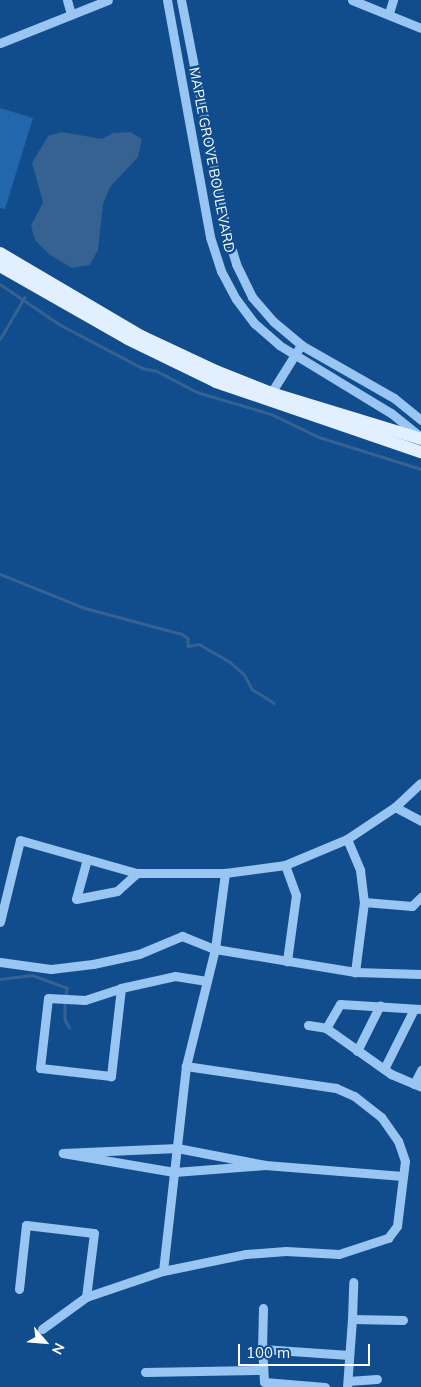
<!DOCTYPE html>
<html>
<head>
<meta charset="utf-8">
<style>
  body { margin:0 }
  #map { position:relative; width:421px; height:1387px; overflow:hidden; background:#114d8c; font-family:Mulish,sans-serif }
  div>[style] { position:absolute }
  [style*='--x'] { left:calc(var(--x)*1px); top:calc(var(--y)*1px); width:calc(var(--w)*1px); rotate:calc(var(--a)*1deg) }
  .green>* { inset:0; background:#2267ab }
  .water>* { inset:0; background:#356290 }
  .stream>* { height:2.5px; margin:-1.25px; padding:0 1.25px; transform-origin:1.25px; border-radius:1.25px; background:#356290 }
  .minor>* { height:9px; margin:-4.5px; padding:0 4.5px; transform-origin:4.5px; border-radius:4.5px; background:#98c5f2 }
  .major>* { height:12px; margin:-6px; padding:0 6px; transform-origin:6px; border-radius:6px; background:#e2efff }
  span { translate:-50% -50%; white-space:nowrap; text-align:center; line-height:1.15; -webkit-text-stroke:5px #114d8c; paint-order:stroke }
  .street-label { font-size:14px; color:#fff }
  .north { position:absolute; left:20px; top:1317px; width:50px; height:50px; -webkit-text-stroke:4px #114d8c; paint-order:stroke; rotate:117deg; font-size:14px; font-weight:700; line-height:20px; text-align:center; color:#fff }
  .north::after { content:''; display:block; margin:auto; width:18px; height:22px; background:#fff; clip-path:polygon(50% 0,100% 100%,50% 72%,0 100%) }
  .scale { position:absolute; left:238px; top:1344px; width:132px; height:22px; box-sizing:border-box; border:2px solid #fff; border-top:0; padding-left:6px; font-size:15px; line-height:18px; white-space:nowrap; color:#fff; -webkit-text-stroke:4px #114d8c; paint-order:stroke }
</style>
</head>
<body>
<div id="map">
  <div class="green">
    <i style="clip-path:polygon(0 108px,33px 118px,5px 209px,0 208px)"></i>
  </div>
  <div class="water">
    <i style="clip-path:polygon(62px 132px,102px 139px,113px 133px,130px 132px,142px 139px,138px 157px,110px 187px,103px 204px,98px 250px,90px 265px,72px 268px,50px 255px,35px 240px,31px 226px,43px 202px,32px 163px,48px 136px)"></i>
  </div>
  <div class="stream">
    <i style="--x:0;--y:284;--w:71;--a:34.1"></i>
    <i style="--x:59;--y:324;--w:94;--a:27.9"></i>
    <i style="--x:142;--y:368;--w:15;--a:11"></i>
    <i style="--x:157;--y:371;--w:45;--a:27.7"></i>
    <i style="--x:197;--y:392;--w:77;--a:16.6"></i>
    <i style="--x:271;--y:414;--w:53;--a:25.6"></i>
    <i style="--x:319;--y:437;--w:107;--a:17.4"></i>
    <i style="--x:0;--y:339;--w:48;--a:-59.7"></i>
    <i style="--x:0;--y:574;--w:92;--a:21.8"></i>
    <i style="--x:85;--y:608;--w:100;--a:15"></i>
    <i style="--x:182;--y:634;--w:7;--a:34"></i>
    <i style="--x:188;--y:638;--w:8;--a:90"></i>
    <i style="--x:188;--y:646;--w:11;--a:-10"></i>
    <i style="--x:199;--y:644;--w:36;--a:30"></i>
    <i style="--x:230;--y:662;--w:18;--a:41"></i>
    <i style="--x:244;--y:674;--w:17;--a:62"></i>
    <i style="--x:252;--y:689;--w:26;--a:32"></i>
    <i style="--x:0;--y:979;--w:32;--a:-7"></i>
    <i style="--x:32;--y:975;--w:37;--a:20"></i>
    <i style="--x:67;--y:988;--w:9;--a:96"></i>
    <i style="--x:65;--y:1002;--w:18;--a:90"></i>
    <i style="--x:65;--y:1020;--w:9;--a:58"></i>
  </div>
  <div class="minor">
    <i style="--x:67;--y:0;--w:15;--a:74"></i>
    <i style="--x:167;--y:0;--w:241;--a:79.7"></i>
    <i style="--x:210;--y:237;--w:36;--a:72"></i>
    <i style="--x:221;--y:271;--w:32;--a:62"></i>
    <i style="--x:236;--y:299;--w:30;--a:53"></i>
    <i style="--x:254;--y:323;--w:33;--a:41"></i>
    <i style="--x:279;--y:345;--w:131;--a:31.3"></i>
    <i style="--x:391;--y:413;--w:38;--a:39"></i>
    <i style="--x:181;--y:0;--w:238;--a:78.9"></i>
    <i style="--x:227;--y:234;--w:31;--a:73"></i>
    <i style="--x:236;--y:264;--w:37;--a:64"></i>
    <i style="--x:252;--y:297;--w:33;--a:49"></i>
    <i style="--x:274;--y:322;--w:35;--a:40"></i>
    <i style="--x:301;--y:345;--w:107;--a:29.7"></i>
    <i style="--x:394;--y:398;--w:35;--a:39"></i>
    <i style="--x:352;--y:0;--w:74;--a:22.1"></i>
    <i style="--x:389;--y:13;--w:14;--a:-73"></i>
    <i style="--x:0;--y:43;--w:116;--a:-21.7"></i>
    <i style="--x:271;--y:393;--w:57;--a:-58"></i>
    <i style="--x:395;--y:807;--w:30;--a:28"></i>
    <i style="--x:347;--y:839;--w:34;--a:67"></i>
    <i style="--x:360;--y:870;--w:32;--a:83"></i>
    <i style="--x:364;--y:902;--w:71;--a:97.3"></i>
    <i style="--x:87;--y:859;--w:41;--a:105.4"></i>
    <i style="--x:76;--y:899;--w:42;--a:-11"></i>
    <i style="--x:117;--y:891;--w:27;--a:-42"></i>
    <i style="--x:285;--y:865;--w:32;--a:70"></i>
    <i style="--x:296;--y:895;--w:67;--a:97.8"></i>
    <i style="--x:364;--y:902;--w:48;--a:4.8"></i>
    <i style="--x:412;--y:906;--w:13;--a:-45"></i>
    <i style="--x:0;--y:922;--w:84;--a:-76.3"></i>
    <i style="--x:20;--y:840;--w:122;--a:15.8"></i>
    <i style="--x:137;--y:873;--w:88;--a:0"></i>
    <i style="--x:225;--y:873;--w:61;--a:-7.6"></i>
    <i style="--x:285;--y:865;--w:67;--a:-22.8"></i>
    <i style="--x:347;--y:839;--w:58;--a:-33.7"></i>
    <i style="--x:395;--y:807;--w:35;--a:-43"></i>
    <i style="--x:0;--y:962;--w:51;--a:7.8"></i>
    <i style="--x:51;--y:969;--w:42;--a:-6.8"></i>
    <i style="--x:93;--y:964;--w:47;--a:-12.3"></i>
    <i style="--x:139;--y:954;--w:47;--a:-22.7"></i>
    <i style="--x:182;--y:936;--w:35;--a:22"></i>
    <i style="--x:215;--y:949;--w:142;--a:9.3"></i>
    <i style="--x:355;--y:972;--w:66;--a:1.7"></i>
    <i style="--x:121;--y:988;--w:89;--a:96.5"></i>
    <i style="--x:111;--y:1076;--w:71;--a:-173.6"></i>
    <i style="--x:40;--y:1068;--w:70;--a:-83.5"></i>
    <i style="--x:48;--y:998;--w:37;--a:3"></i>
    <i style="--x:85;--y:1000;--w:38;--a:-18"></i>
    <i style="--x:121;--y:988;--w:55;--a:-12.5"></i>
    <i style="--x:175;--y:976;--w:32;--a:9"></i>
    <i style="--x:421;--y:1009;--w:81;--a:-176.5"></i>
    <i style="--x:340;--y:1004;--w:28;--a:120"></i>
    <i style="--x:326;--y:1028;--w:80;--a:35.3"></i>
    <i style="--x:391;--y:1074;--w:33;--a:23"></i>
    <i style="--x:308;--y:1025;--w:18;--a:9"></i>
    <i style="--x:357;--y:1051;--w:51;--a:-63.4"></i>
    <i style="--x:384;--y:1069;--w:67;--a:-63.4"></i>
    <i style="--x:414;--y:1084;--w:16;--a:-63"></i>
    <i style="--x:265;--y:1165;--w:91;--a:175.6"></i>
    <i style="--x:174;--y:1172;--w:113;--a:-170.3"></i>
    <i style="--x:63;--y:1153;--w:114;--a:-2.5"></i>
    <i style="--x:177;--y:1148;--w:90;--a:10.9"></i>
    <i style="--x:265;--y:1165;--w:138;--a:4.6"></i>
    <i style="--x:163;--y:1271;--w:206;--a:-83.6"></i>
    <i style="--x:186;--y:1066;--w:121;--a:-76.1"></i>
    <i style="--x:215;--y:949;--w:77;--a:-82.5"></i>
    <i style="--x:19;--y:1289;--w:64;--a:-83.8"></i>
    <i style="--x:26;--y:1225;--w:68;--a:6.7"></i>
    <i style="--x:94;--y:1233;--w:64;--a:97.1"></i>
    <i style="--x:352;--y:1319;--w:37;--a:-88"></i>
    <i style="--x:42;--y:1329;--w:54;--a:-36"></i>
    <i style="--x:86;--y:1297;--w:81;--a:-18.7"></i>
    <i style="--x:163;--y:1271;--w:85;--a:-11.6"></i>
    <i style="--x:246;--y:1254;--w:40;--a:-4.3"></i>
    <i style="--x:286;--y:1251;--w:53;--a:3.2"></i>
    <i style="--x:339;--y:1254;--w:52;--a:-18.1"></i>
    <i style="--x:388;--y:1238;--w:15;--a:-53"></i>
    <i style="--x:397;--y:1226;--w:65;--a:-83"></i>
    <i style="--x:405;--y:1161;--w:21;--a:-109"></i>
    <i style="--x:398;--y:1141;--w:29;--a:-125"></i>
    <i style="--x:381;--y:1117;--w:34;--a:-142"></i>
    <i style="--x:354;--y:1096;--w:20;--a:-156"></i>
    <i style="--x:336;--y:1088;--w:152;--a:-171.7"></i>
    <i style="--x:262;--y:1349;--w:41;--a:-88.6"></i>
    <i style="--x:145;--y:1372;--w:117;--a:-1"></i>
    <i style="--x:348;--y:1381;--w:29;--a:-4"></i>
    <i style="--x:325;--y:1387;--w:61;--a:-175.3"></i>
    <i style="--x:264;--y:1382;--w:33;--a:-93"></i>
    <i style="--x:262;--y:1349;--w:87;--a:3.9"></i>
    <i style="--x:347;--y:1387;--w:68;--a:-85.8"></i>
    <i style="--x:352;--y:1319;--w:51;--a:1.1"></i>
  </div>
  <div class="major">
    <i style="--x:0;--y:253;--w:164;--a:30.5"></i>
    <i style="--x:141;--y:336;--w:83;--a:25"></i>
    <i style="--x:216;--y:371;--w:59;--a:21.8"></i>
    <i style="--x:271;--y:393;--w:157;--a:17"></i>
    <i style="--x:0;--y:266;--w:147;--a:29.7"></i>
    <i style="--x:128;--y:339;--w:98;--a:26"></i>
    <i style="--x:216;--y:382;--w:217;--a:18.9"></i>
  </div>
  <div class="street-label">
    <span style="left:212px;top:160px;rotate:79deg">MAPLE GROVE BOULEVARD</span>
  </div>
  <div class="north">N</div>
  <div class="scale">100 m</div>
</div>
</body>
</html>
